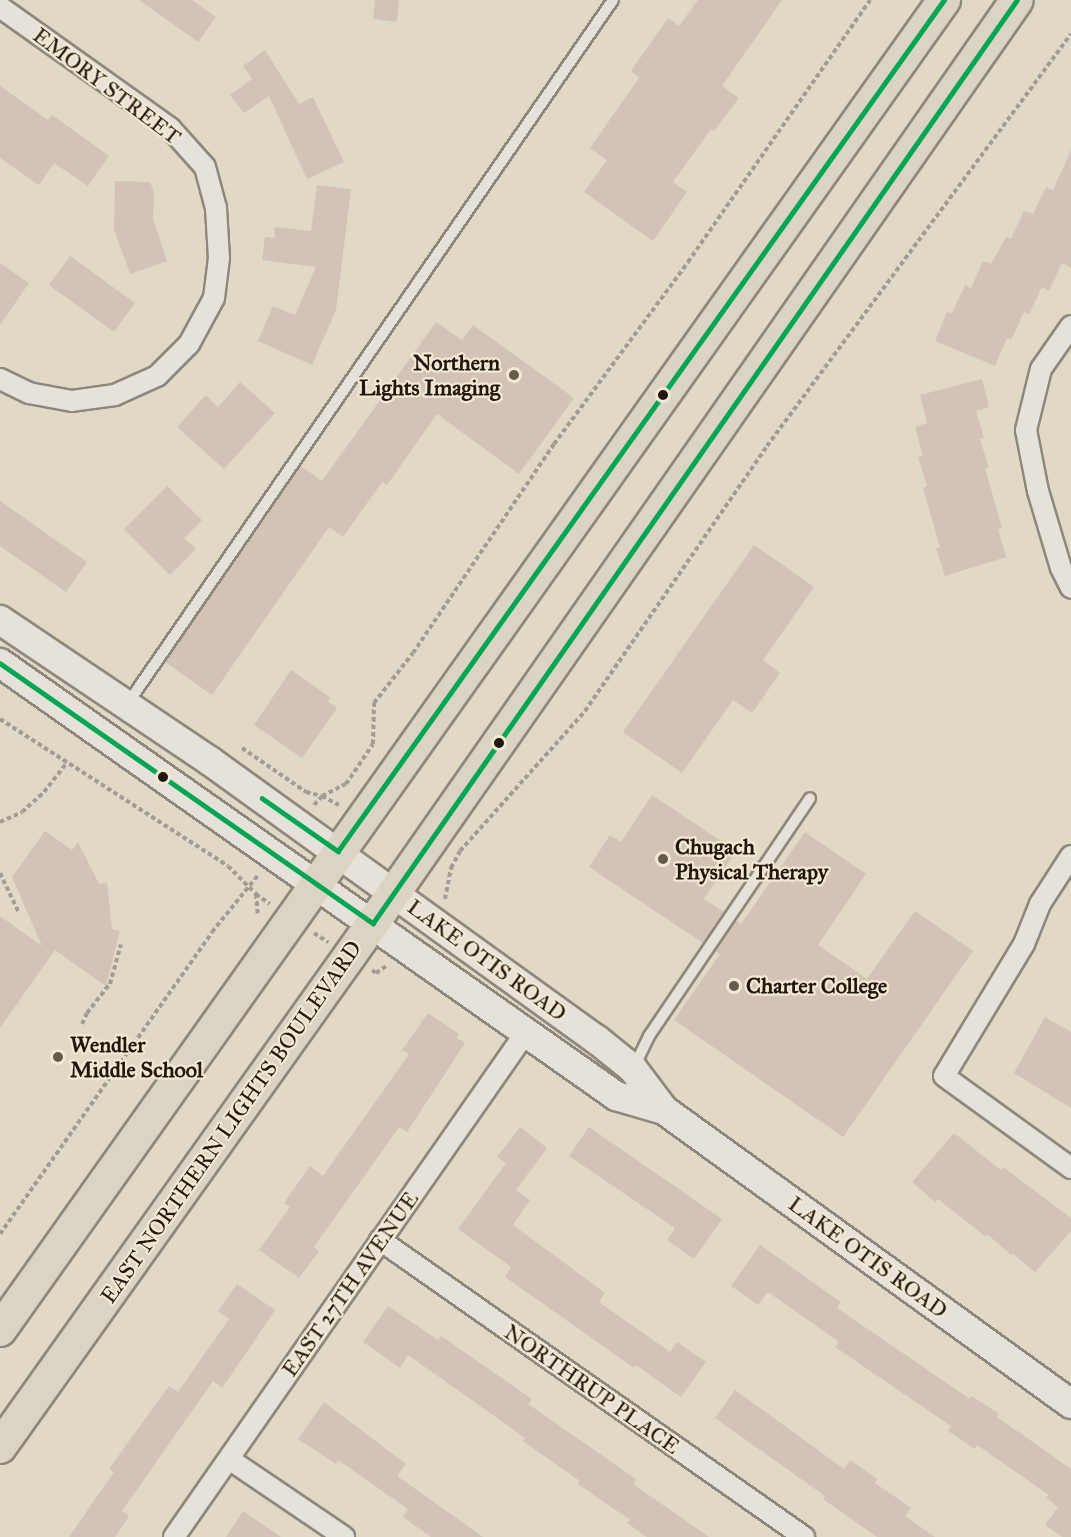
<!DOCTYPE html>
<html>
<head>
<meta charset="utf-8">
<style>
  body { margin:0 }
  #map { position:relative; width:1071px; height:1537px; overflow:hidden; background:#e1d8c5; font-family:"IM FELL Great Primer",serif }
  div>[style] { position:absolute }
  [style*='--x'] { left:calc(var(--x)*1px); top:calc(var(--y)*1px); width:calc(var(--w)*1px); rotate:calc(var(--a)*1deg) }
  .building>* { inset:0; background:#d3c3b7 }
  .path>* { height:4px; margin-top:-2px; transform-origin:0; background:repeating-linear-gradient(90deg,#a19c95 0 4.5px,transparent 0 7.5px) }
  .roads { filter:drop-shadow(2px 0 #8e887c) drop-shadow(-2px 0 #8e887c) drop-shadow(0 2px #8e887c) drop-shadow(0 -2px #8e887c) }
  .lane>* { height:10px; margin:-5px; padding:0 5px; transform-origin:5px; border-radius:5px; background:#e7e2d9 }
  .street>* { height:20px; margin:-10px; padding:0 10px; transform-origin:10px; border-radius:10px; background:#e7e2d9 }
  .secondary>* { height:28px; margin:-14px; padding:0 14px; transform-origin:14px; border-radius:14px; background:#e7e2d9 }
  .primary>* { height:32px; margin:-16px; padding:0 16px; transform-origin:16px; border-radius:16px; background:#dbd3c4 }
  .bus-1>* { height:4.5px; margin:-2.25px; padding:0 2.25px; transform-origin:2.25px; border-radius:2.25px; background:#00a651 }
  .dots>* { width:16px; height:16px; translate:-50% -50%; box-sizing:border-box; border:3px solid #f3e8d2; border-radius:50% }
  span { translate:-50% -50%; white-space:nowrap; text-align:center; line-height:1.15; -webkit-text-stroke:4.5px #f3e8d2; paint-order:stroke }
  .street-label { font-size:22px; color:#20170e }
  .poi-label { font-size:22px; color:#20170e; font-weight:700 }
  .right { translate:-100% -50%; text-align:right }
  .left { translate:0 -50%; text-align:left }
</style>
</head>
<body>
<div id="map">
  <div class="building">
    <i style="clip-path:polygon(139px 0,192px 0,216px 17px,198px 42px)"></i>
    <i style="clip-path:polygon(375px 0,399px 0,397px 22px,373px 19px)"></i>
    <i style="clip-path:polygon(698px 0,782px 0,722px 86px,739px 98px,714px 131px,711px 129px,673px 182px,687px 192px,653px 241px,584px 192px,607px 160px,590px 148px,639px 78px,631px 71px,668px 18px,679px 26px)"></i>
    <i style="clip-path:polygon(265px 50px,299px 104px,313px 97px,344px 162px,307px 179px,269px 96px,244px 113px,230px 95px,252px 79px,243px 66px)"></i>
    <i style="clip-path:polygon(0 86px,48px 120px,52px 115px,109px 156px,88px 186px,54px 163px,39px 185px,0 158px)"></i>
    <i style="clip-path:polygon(1071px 150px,1071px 268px,1062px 263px,1049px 291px,1042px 287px,1029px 314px,1024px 312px,1011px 340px,1007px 338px,995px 366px,935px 341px,947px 312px,952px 313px,965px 285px,971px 288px,983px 261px,991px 264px,1006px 237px,1011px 239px,1024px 211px,1033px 214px,1046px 187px,1053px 190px)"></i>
    <i style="clip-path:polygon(115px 181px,150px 182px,154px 192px,153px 219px,167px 261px,130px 274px,114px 229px)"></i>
    <i style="clip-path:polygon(317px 185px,351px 189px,336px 310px,312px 365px,258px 341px,273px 306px,295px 315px,316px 267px,262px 260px,265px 237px,274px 238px,275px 227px,311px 231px)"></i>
    <i style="clip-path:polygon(70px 256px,135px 303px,114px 332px,49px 285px)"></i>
    <i style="clip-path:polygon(0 263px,29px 283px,0 325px)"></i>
    <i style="clip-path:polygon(436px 322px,462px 340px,473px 325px,574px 398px,519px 474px,437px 414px,387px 485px,382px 482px,343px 537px,329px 527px,212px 695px,165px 662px,301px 466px,322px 481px)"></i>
    <i style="clip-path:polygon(982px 379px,989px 407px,976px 411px,984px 438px,980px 439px,989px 468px,985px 468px,1002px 528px,998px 529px,1006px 557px,945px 576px,936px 548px,940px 547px,923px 488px,927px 486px,918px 457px,923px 456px,915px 427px,927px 423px,920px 395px)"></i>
    <i style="clip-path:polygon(240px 382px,275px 413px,224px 469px,177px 427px,206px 395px,218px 407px)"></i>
    <i style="clip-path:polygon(167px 486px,202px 520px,184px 538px,196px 549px,170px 575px,124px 529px)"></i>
    <i style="clip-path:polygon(0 501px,87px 562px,66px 592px,0 546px)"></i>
    <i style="clip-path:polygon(754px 545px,814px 587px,763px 660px,780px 673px,752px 713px,733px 700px,682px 773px,623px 732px)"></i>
    <i style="clip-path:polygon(291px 670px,330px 697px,328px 702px,337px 708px,302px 758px,254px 725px)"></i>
    <i style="clip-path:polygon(652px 795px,736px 851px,704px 899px,724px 912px,703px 943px,589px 867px,610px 835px,621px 842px)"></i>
    <i style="clip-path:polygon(45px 831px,72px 850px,78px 842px,99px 884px,107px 883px,112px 929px,120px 931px,106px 986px,55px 950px,0 1028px,0 916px,42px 946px,12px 877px)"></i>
    <i style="clip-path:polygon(805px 832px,866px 874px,818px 945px,867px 979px,915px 911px,973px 951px,843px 1137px,674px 1020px,720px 954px,715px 951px,736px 921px,741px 924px)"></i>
    <i style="clip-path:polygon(428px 1013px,459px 1034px,457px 1038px,465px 1043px,407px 1132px,399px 1127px,314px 1247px,319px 1251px,299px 1278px,259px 1250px,290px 1207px,284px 1203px,310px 1166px,323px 1176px,409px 1054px,402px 1050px)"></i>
    <i style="clip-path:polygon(1045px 1017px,1071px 1032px,1071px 1108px,1014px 1073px)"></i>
    <i style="clip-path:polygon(520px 1127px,547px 1148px,516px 1190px,530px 1200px,513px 1225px,605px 1293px,599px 1302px,670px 1352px,677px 1342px,706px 1362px,681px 1397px,636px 1365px,634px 1368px,505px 1277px,511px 1267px,458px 1229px,506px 1163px,497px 1157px)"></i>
    <i style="clip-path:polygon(589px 1127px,722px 1219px,694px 1259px,667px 1240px,675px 1228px,569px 1156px)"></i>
    <i style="clip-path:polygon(954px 1133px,1001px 1170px,1003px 1167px,1071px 1218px,1071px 1231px,1035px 1272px,1012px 1253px,1011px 1255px,987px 1234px,986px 1237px,938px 1199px,935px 1202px,912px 1182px)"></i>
    <i style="clip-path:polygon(760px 1245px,841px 1302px,837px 1308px,970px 1399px,972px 1396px,999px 1414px,997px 1417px,1071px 1469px,1071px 1537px,1062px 1537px,1045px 1525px,1058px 1507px,1046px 1498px,1049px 1495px,977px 1445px,975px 1449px,948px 1431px,951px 1426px,835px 1347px,839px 1342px,768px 1292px,758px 1305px,731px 1286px)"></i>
    <i style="clip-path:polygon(237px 1284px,275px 1310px,247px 1352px,222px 1388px,213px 1381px,122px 1511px,129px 1516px,115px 1537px,69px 1537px,114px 1472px,109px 1469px,134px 1434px,169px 1386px,178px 1392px,229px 1319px,218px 1311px)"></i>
    <i style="clip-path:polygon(388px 1306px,438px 1340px,441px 1336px,532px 1399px,528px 1404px,636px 1479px,633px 1484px,709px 1537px,647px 1537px,627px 1523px,630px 1520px,578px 1484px,580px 1481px,523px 1441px,525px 1438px,408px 1355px,400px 1368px,363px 1342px)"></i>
    <i style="clip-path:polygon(735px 1390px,844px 1469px,850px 1460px,877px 1479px,875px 1483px,911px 1508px,905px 1516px,935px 1537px,877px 1537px,823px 1499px,825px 1496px,715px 1418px)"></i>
    <i style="clip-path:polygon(324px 1402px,406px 1464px,397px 1476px,483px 1537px,431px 1537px,403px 1517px,408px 1509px,338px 1460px,336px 1464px,298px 1439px)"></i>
    <i style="clip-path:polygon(243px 1511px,281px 1537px,226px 1537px)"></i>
  </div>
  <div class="path">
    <i style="--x:0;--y:719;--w:271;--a:32.8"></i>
    <i style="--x:228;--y:866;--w:40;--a:45"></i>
    <i style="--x:256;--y:894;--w:21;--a:85"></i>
    <i style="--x:242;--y:748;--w:78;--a:34.5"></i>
    <i style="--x:306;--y:792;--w:16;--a:14"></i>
    <i style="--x:322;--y:796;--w:27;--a:-27"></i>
    <i style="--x:346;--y:784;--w:48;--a:-56"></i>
    <i style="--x:373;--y:744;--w:41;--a:-88.6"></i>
    <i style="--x:374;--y:703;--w:63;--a:-52"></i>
    <i style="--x:413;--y:653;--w:252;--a:-56"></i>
    <i style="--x:554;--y:444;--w:226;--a:-53.6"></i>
    <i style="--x:688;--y:262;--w:319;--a:-55.2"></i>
    <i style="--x:314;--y:805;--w:12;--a:-48"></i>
    <i style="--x:322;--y:796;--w:19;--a:28"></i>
    <i style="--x:0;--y:822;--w:24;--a:-24"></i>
    <i style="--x:22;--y:812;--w:30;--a:-42"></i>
    <i style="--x:44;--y:792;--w:36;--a:-52"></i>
    <i style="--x:0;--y:873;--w:44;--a:64.6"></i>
    <i style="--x:256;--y:894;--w:17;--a:36"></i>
    <i style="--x:445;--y:899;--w:32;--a:-79"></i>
    <i style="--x:451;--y:868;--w:19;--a:-62"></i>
    <i style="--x:460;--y:851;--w:188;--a:-48.2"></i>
    <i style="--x:585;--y:711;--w:321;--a:-55.5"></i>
    <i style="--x:767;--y:446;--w:512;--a:-53.58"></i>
    <i style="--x:314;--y:933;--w:17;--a:33"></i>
    <i style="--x:372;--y:970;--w:5;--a:37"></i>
    <i style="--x:376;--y:973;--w:14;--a:-34"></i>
    <i style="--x:82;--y:1024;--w:12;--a:-66"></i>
    <i style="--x:87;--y:1013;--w:37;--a:-52"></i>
    <i style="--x:110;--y:984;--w:41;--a:-74.6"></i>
    <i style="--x:0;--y:1234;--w:369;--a:-54.9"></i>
    <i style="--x:212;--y:932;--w:75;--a:-51"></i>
  </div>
  <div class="roads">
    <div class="lane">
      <i style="--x:128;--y:703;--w:854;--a:-55.4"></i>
      <i style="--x:633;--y:1069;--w:37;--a:-64"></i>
      <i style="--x:649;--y:1036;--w:287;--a:-55.9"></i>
    </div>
    <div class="street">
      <i style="--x:0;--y:7;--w:209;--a:35.4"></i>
      <i style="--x:170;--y:128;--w:52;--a:48.1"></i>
      <i style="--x:205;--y:167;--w:42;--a:75"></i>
      <i style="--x:216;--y:208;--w:50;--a:86.6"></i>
      <i style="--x:219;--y:258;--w:40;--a:97.1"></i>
      <i style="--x:214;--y:298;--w:52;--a:118.5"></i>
      <i style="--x:189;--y:344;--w:45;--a:135"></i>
      <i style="--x:157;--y:376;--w:46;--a:155.7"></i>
      <i style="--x:115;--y:395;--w:43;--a:172.1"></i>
      <i style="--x:72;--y:401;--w:44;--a:-169.5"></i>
      <i style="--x:29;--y:393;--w:32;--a:-154"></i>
      <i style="--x:1071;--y:326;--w:52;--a:124.9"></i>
      <i style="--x:1041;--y:369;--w:63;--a:103.8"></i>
      <i style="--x:1026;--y:430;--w:62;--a:78.9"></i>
      <i style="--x:1038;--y:491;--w:80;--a:73.4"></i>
      <i style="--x:1061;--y:568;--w:22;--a:63"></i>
      <i style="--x:1071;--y:856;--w:57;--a:122.9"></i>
      <i style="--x:1040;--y:904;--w:43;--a:111.8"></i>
      <i style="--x:1024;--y:944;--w:154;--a:121.2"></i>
      <i style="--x:944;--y:1076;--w:157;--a:35.9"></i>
      <i style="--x:380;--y:1240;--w:518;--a:35.01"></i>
      <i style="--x:229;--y:1459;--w:139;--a:34.1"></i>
      <i style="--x:174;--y:1537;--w:616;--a:-55.12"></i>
    </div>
    <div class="secondary">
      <i style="--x:0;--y:620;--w:253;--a:33.9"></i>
      <i style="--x:210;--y:761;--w:476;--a:35.8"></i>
      <i style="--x:596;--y:1039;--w:48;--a:39"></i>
      <i style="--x:633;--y:1069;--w:51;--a:52.9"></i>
      <i style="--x:664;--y:1110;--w:502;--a:35.84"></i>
      <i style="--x:0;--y:663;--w:753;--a:35.1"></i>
      <i style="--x:616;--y:1096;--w:50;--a:16.3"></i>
    </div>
    <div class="primary">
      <i style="--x:0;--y:1330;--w:1631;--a:-54.63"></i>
      <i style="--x:0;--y:1447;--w:643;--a:-54.56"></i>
      <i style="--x:373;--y:923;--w:1125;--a:-55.1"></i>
    </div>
  </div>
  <div class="bus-1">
    <i style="--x:0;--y:663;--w:455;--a:34.9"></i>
    <i style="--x:373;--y:923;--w:1125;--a:-55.1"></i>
    <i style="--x:262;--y:798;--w:93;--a:34.9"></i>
    <i style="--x:338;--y:851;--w:1045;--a:-54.55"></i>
  </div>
  <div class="dots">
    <i style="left:514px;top:375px;background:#645b4e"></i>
    <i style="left:663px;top:395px;background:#20170e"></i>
    <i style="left:499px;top:743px;background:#20170e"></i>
    <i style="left:163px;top:777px;background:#20170e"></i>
    <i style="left:663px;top:859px;background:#645b4e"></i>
    <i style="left:734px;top:986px;background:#645b4e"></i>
    <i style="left:58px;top:1057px;background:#645b4e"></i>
  </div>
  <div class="street-label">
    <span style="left:107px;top:86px;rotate:37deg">EMORY STREET</span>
    <span style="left:487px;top:960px;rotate:36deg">LAKE OTIS ROAD</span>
    <span style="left:231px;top:1122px;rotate:-55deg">EAST NORTHERN LIGHTS BOULEVARD</span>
    <span style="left:868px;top:1257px;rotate:36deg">LAKE OTIS ROAD</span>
    <span style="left:350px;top:1284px;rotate:-55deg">EAST 27TH AVENUE</span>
    <span style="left:592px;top:1389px;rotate:35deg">NORTHRUP PLACE</span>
  </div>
  <div class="poi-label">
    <span class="right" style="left:500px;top:375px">Northern<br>Lights Imaging</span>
    <span class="left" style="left:675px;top:859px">Chugach<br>Physical Therapy</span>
    <span class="left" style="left:746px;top:986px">Charter College</span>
    <span class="left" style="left:70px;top:1057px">Wendler<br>Middle School</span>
  </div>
</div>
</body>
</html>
